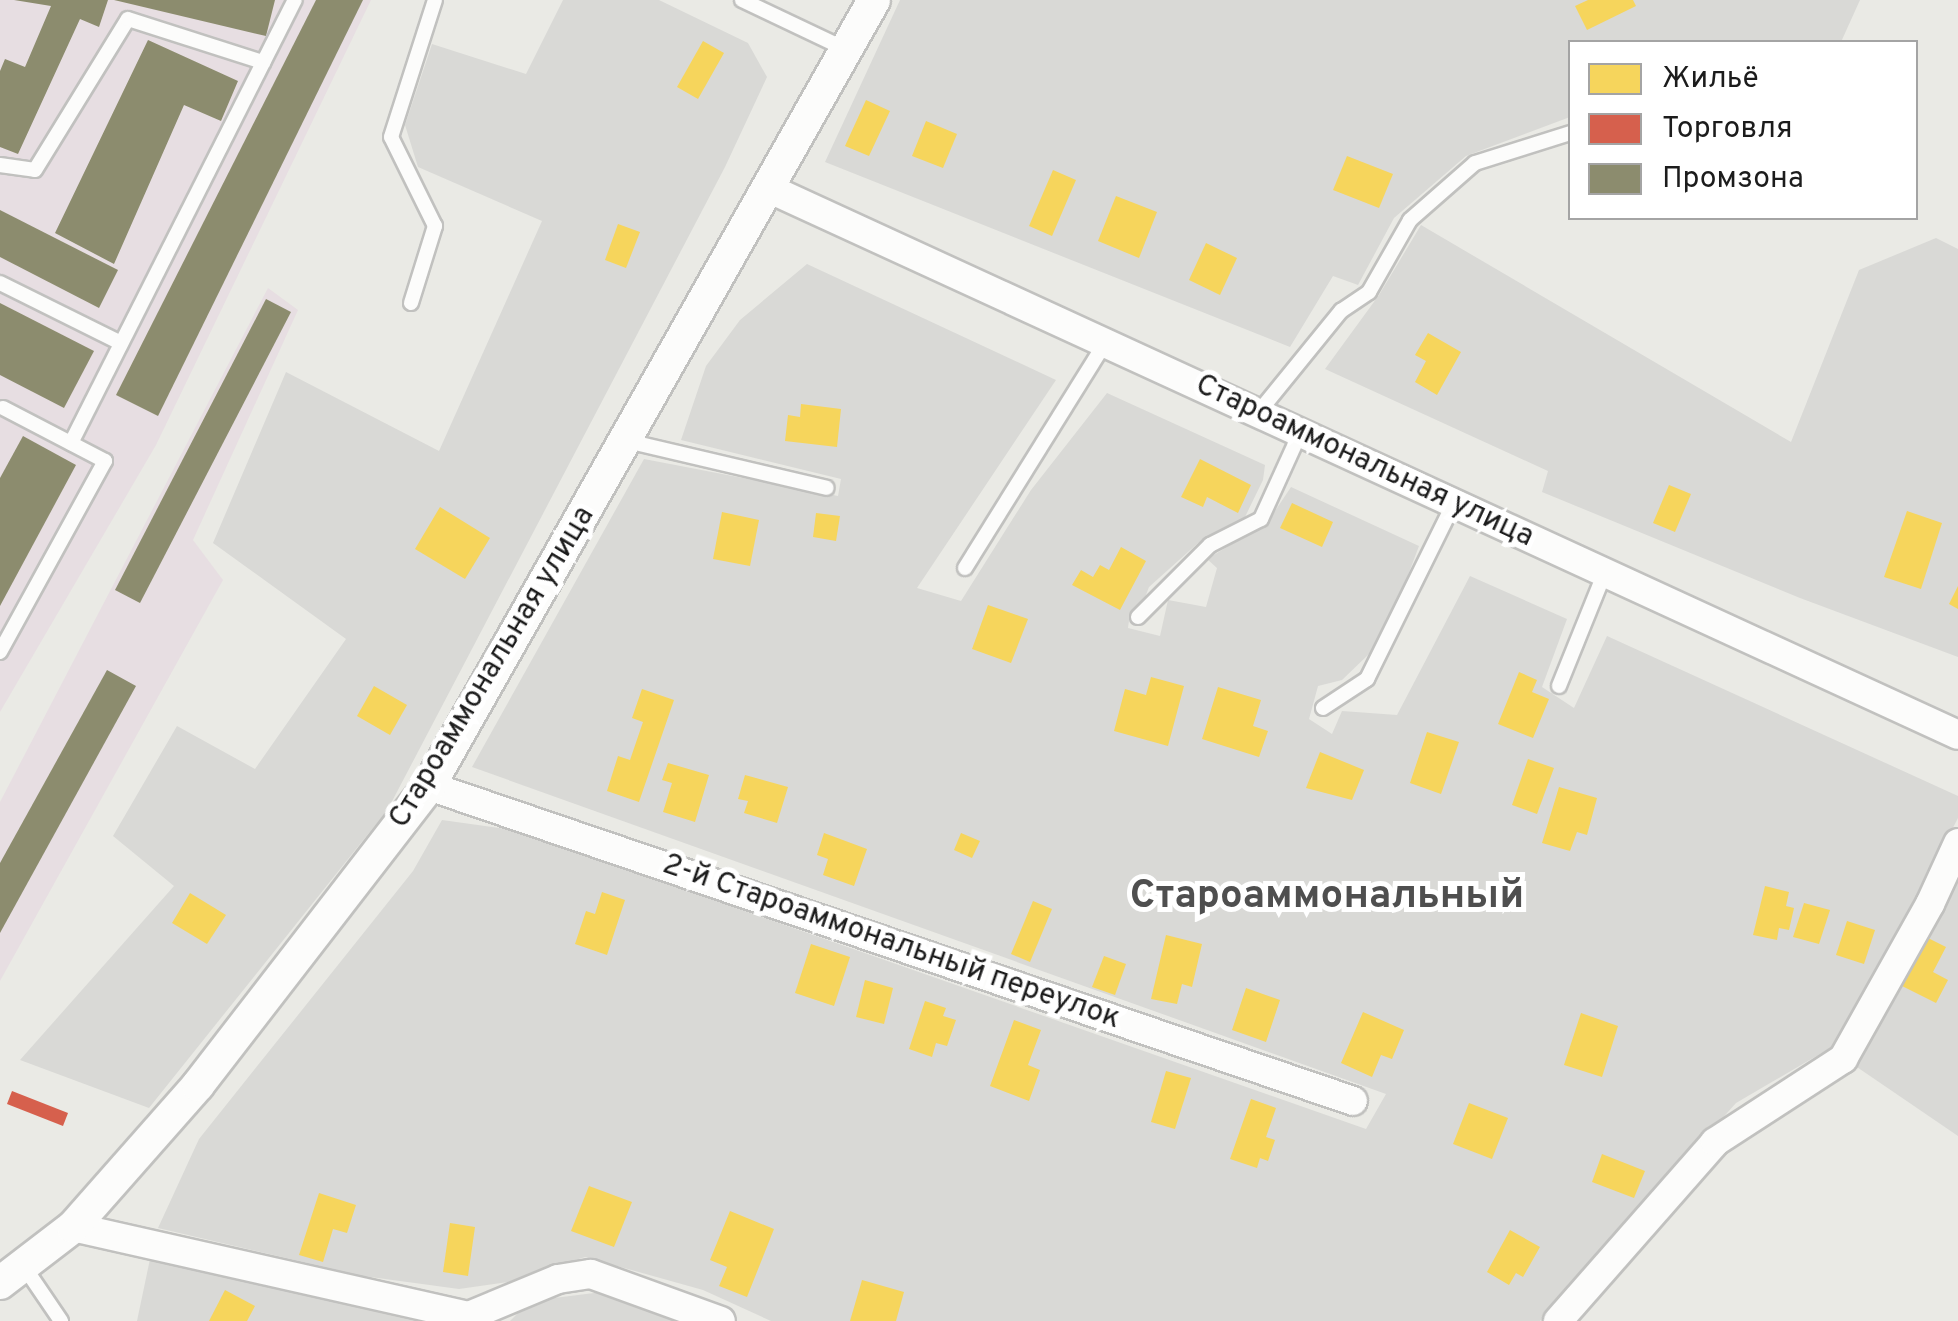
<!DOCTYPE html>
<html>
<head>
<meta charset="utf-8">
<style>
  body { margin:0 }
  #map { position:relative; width:1958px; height:1321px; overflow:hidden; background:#eaeae5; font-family:Overpass,sans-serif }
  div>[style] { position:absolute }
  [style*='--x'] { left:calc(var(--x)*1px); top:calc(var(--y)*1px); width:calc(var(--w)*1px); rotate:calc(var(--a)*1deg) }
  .residential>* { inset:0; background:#d9d9d6 }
  .industrial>* { inset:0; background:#e7dee2 }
  .homes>* { inset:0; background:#f6d55c }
  .shops>* { inset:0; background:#d6604d }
  .industry>* { inset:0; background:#8c8c6e }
  .roads { filter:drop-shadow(2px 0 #c1c1bf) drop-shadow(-2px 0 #c1c1bf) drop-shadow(0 2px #c1c1bf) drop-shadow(0 -2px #c1c1bf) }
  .service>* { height:14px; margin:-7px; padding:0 7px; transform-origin:7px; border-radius:7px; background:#fcfcfb }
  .minor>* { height:28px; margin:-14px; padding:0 14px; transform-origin:14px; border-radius:14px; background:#fcfcfb }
  .tertiary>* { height:32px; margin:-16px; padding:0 16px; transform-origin:16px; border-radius:16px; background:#fcfcfb }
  span { translate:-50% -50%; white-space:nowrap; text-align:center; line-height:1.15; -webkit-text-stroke:10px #fff; paint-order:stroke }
  .street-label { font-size:30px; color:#1c1c1c }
  .district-label { font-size:40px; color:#4f4f4f; font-weight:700 }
  .legend { position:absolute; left:1568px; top:40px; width:350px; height:180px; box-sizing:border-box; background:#fff; border:2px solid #a4a4a4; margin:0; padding:12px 18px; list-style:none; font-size:30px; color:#1c1c1c }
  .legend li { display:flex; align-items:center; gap:20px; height:50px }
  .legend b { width:50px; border:2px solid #a4a4a4 }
</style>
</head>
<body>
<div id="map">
  <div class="residential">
    <i style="clip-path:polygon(563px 0,659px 0,748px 43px,767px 77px,725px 167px,388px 809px,149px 1108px,20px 1060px,174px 886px,113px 836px,177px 726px,255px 769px,346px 639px,213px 543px,286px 372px,439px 451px,542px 221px,418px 167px,405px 125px,432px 44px,526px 74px)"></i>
    <i style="clip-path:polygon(900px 0,1860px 0,1841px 42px,1570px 42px,1570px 117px,1466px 156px,1394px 218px,1358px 285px,1333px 276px,1290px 347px,825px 162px)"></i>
    <i style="clip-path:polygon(1421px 225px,1791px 442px,1859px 270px,1936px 238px,1958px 249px,1958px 657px,1800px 598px,1542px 492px,1548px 471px,1325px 369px,1379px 295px)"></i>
    <i style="clip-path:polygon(807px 264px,1056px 380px,917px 588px,961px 601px,1031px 490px,1107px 393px,1265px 465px,1263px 480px,1245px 517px,1198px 543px,1149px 587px,1144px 600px,1130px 613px,1128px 628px,1160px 636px,1168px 600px,1206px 607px,1217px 568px,1207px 559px,1267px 523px,1291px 487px,1419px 546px,1393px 615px,1370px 653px,1342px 680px,1318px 686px,1309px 719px,1332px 734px,1342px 711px,1397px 715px,1470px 576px,1567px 619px,1542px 687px,1574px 708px,1607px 636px,1958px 796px,1958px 818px,1842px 1041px,1736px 1103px,1540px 1321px,771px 1321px,703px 1290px,585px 1257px,508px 1282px,459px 1289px,363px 1276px,158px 1228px,199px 1139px,413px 871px,442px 820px,514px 830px,1366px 1129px,1386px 1094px,472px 767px,644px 459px,838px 496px,841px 479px,681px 440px,706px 366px,740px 320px)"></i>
    <i style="clip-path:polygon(1958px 862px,1958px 1136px,1851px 1063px)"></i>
    <i style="clip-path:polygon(150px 1259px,415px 1321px,137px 1321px)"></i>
    <i style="clip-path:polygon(602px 1292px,684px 1321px,510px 1321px,530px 1301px)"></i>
  </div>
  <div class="industrial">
    <i style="clip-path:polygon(0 0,371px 0,156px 445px,0 712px)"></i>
    <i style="clip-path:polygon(268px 288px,298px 310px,193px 540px,223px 580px,0 981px,0 802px)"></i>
  </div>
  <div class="homes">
    <i style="clip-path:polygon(1588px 0,1633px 0,1636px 6px,1587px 30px,1575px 6px)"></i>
    <i style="clip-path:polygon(703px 41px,724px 53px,698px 99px,677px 87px)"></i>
    <i style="clip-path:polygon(866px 100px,890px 111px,869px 156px,845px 146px)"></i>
    <i style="clip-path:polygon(926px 121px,957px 134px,943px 168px,912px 156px)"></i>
    <i style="clip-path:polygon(1347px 156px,1393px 174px,1379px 208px,1333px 190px)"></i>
    <i style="clip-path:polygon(1053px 170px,1076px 180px,1052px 236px,1029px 226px)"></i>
    <i style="clip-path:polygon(1116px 196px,1157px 212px,1139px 258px,1098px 241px)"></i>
    <i style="clip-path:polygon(618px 224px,640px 232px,626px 268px,605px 260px)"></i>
    <i style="clip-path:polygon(1206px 243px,1237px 258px,1220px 295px,1189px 280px)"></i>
    <i style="clip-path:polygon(1428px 333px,1461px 352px,1437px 395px,1415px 382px,1426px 361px,1415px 355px)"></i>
    <i style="clip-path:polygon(801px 404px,841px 409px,837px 447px,785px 441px,788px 415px,800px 417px)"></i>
    <i style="clip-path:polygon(1200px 459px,1251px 485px,1238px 513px,1207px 497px,1203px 507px,1181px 497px)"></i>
    <i style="clip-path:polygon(1669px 485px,1691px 494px,1675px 532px,1653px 523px)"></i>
    <i style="clip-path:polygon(1292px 503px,1333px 522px,1322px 547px,1280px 528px)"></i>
    <i style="clip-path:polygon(440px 507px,490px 538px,465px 579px,415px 549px)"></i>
    <i style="clip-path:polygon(1907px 511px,1942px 523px,1921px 589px,1884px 577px)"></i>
    <i style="clip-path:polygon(722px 512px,759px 520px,750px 566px,713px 559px)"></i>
    <i style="clip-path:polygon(816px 513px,840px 516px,836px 541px,813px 537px)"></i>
    <i style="clip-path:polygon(1121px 547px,1146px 561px,1120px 610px,1072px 585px,1081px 570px,1093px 577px,1100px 565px,1109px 570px)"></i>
    <i style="clip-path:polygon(1958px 586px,1958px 609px,1949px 604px)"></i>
    <i style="clip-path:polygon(988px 605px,1028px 619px,1011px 663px,972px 649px)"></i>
    <i style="clip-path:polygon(1519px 672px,1537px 680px,1532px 692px,1549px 699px,1533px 738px,1498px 724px)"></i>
    <i style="clip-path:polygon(1151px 677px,1184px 686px,1168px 746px,1114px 731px,1125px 689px,1146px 695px)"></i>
    <i style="clip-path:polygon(374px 686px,407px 705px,390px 735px,357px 716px)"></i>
    <i style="clip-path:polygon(1218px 687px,1261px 700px,1253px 726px,1268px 731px,1259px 757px,1202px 739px)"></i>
    <i style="clip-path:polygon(642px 689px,674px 700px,639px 802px,607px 791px,618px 756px,630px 760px,643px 722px,632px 718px)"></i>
    <i style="clip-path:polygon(1427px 732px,1459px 742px,1441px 794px,1410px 783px)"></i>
    <i style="clip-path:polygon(1320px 752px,1364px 770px,1352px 800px,1306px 788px)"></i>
    <i style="clip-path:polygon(1528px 759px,1554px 768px,1537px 814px,1512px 805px)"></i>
    <i style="clip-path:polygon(668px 763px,709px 775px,695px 822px,663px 812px,672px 783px,662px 780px)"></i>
    <i style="clip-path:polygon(745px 775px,788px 787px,777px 823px,744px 813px,748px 801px,738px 799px)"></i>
    <i style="clip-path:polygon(1559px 787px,1597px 798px,1587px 835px,1577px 832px,1570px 851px,1542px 843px)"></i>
    <i style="clip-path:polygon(824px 833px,867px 849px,854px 886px,823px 875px,828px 859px,817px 855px)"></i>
    <i style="clip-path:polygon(961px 833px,980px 841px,972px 858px,954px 850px)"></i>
    <i style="clip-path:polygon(1765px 886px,1789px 892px,1786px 906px,1794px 908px,1789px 930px,1779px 928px,1777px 940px,1753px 935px)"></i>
    <i style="clip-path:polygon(602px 892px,625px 900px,607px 955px,575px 944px,586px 911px,595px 914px)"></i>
    <i style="clip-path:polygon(190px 893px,226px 915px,207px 944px,172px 923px)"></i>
    <i style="clip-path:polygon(1033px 901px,1052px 909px,1030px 962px,1011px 954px)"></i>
    <i style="clip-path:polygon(1804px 903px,1830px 910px,1819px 944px,1793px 937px)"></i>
    <i style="clip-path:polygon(1847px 921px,1875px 930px,1864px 964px,1836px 955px)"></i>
    <i style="clip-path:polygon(1166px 935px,1202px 944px,1192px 987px,1182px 984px,1177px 1004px,1151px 999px)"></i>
    <i style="clip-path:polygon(1922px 935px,1946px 947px,1933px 972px,1948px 980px,1936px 1003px,1898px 984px)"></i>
    <i style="clip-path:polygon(811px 944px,850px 957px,834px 1006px,795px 993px)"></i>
    <i style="clip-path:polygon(1104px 956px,1126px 964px,1115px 995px,1092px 987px)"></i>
    <i style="clip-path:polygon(865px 980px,893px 988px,884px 1024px,856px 1017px)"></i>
    <i style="clip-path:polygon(1246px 988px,1280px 1000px,1266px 1042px,1232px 1030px)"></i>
    <i style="clip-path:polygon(925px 1001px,946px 1008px,943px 1016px,956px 1020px,947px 1046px,936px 1043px,932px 1057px,909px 1049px)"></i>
    <i style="clip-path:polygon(1363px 1012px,1404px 1030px,1392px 1059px,1381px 1055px,1372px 1077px,1341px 1063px)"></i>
    <i style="clip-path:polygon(1581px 1013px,1618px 1026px,1602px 1077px,1564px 1065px)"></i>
    <i style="clip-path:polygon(1014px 1020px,1041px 1030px,1028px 1065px,1040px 1070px,1029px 1101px,990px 1086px)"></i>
    <i style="clip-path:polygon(1166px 1071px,1191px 1078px,1175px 1129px,1151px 1122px)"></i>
    <i style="clip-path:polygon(1251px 1099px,1276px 1108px,1266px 1137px,1275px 1140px,1268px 1161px,1260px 1158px,1257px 1168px,1230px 1159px)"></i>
    <i style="clip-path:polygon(1469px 1103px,1508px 1118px,1492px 1159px,1453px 1144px)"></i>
    <i style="clip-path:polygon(1602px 1154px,1645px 1171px,1634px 1198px,1592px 1182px)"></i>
    <i style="clip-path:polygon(589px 1186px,632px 1202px,614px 1247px,571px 1231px)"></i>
    <i style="clip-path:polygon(319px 1193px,356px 1205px,347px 1233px,333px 1229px,323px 1262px,299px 1255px)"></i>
    <i style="clip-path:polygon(730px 1211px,774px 1229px,747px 1297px,719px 1286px,727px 1267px,710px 1260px)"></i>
    <i style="clip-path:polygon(450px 1223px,475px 1227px,468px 1276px,443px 1272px)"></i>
    <i style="clip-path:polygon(1510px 1230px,1540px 1247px,1523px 1277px,1516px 1273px,1509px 1285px,1487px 1272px)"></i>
    <i style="clip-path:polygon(862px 1280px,904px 1292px,896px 1321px,850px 1321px)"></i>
    <i style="clip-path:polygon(225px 1290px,255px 1306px,247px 1321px,209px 1321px)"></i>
  </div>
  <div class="shops">
    <i style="clip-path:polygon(12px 1091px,68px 1113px,63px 1126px,7px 1104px)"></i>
  </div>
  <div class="industry">
    <i style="clip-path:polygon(14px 0,108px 0,99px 27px,80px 19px,18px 154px,0 147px,0 71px,5px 59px,25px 67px,51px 6px)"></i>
    <i style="clip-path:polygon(114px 0,275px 0,266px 36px)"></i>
    <i style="clip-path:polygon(316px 0,363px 0,158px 416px,116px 395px)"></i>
    <i style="clip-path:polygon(148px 40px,238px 81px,221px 121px,184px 105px,114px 264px,55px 233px)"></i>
    <i style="clip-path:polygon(0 210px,118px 270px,99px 308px,0 257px)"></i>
    <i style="clip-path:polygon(266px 299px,291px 312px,140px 603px,115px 590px)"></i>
    <i style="clip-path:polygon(0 303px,94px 351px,64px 408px,0 375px)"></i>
    <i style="clip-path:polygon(23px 436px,76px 465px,0 606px,0 478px)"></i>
    <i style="clip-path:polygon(107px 670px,136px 686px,0 933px,0 863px)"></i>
  </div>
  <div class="roads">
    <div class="service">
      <i style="--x:742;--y:0;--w:114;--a:25.4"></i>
      <i style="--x:0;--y:165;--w:35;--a:8"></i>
      <i style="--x:35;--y:170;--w:177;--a:-58.4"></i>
      <i style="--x:128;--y:19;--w:142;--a:17.7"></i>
      <i style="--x:0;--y:283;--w:135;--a:26.4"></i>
      <i style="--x:411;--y:303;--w:81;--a:-72.7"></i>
      <i style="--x:435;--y:226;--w:99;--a:-116.3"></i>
      <i style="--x:391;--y:137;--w:144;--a:-72.2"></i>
      <i style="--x:1258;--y:413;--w:132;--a:-50.9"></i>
      <i style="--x:1341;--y:311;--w:34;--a:-34"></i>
      <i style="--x:1369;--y:292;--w:83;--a:-60.3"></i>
      <i style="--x:1410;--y:220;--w:86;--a:-41.2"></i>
      <i style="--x:1475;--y:163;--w:100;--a:-17.5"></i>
      <i style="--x:627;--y:441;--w:205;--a:13.2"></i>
      <i style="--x:71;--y:443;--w:496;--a:-63.2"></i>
      <i style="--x:965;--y:568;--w:265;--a:-58.1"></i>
      <i style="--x:1138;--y:617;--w:102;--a:-45"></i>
      <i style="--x:1210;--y:545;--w:57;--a:-27"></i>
      <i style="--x:1261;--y:519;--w:94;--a:-65.6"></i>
      <i style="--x:0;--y:652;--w:218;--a:-61.2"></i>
      <i style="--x:105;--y:461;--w:115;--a:-152.5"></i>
      <i style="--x:1559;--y:686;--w:123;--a:-68"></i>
      <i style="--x:1323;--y:708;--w:53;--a:-33.4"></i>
      <i style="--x:1367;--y:679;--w:196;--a:-63.7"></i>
      <i style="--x:25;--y:1268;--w:64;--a:55.8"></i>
    </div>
    <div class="minor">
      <i style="--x:770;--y:189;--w:1307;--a:24.68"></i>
      <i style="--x:429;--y:786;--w:976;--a:18.82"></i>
      <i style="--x:73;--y:1227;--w:406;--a:12.7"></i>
      <i style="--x:469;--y:1316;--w:96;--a:-22.6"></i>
      <i style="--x:558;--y:1279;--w:33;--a:-9"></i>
      <i style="--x:591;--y:1274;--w:138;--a:19.9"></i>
      <i style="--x:1558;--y:1321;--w:238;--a:-48.7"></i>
      <i style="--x:1715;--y:1142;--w:153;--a:-33"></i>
      <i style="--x:1843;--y:1059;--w:178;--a:-60.7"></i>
      <i style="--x:1930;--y:904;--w:67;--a:-65.3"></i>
    </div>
    <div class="tertiary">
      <i style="--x:0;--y:1283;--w:92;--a:-37.5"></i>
      <i style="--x:73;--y:1227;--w:189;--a:-48.6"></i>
      <i style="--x:198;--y:1085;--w:378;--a:-52.3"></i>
      <i style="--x:429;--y:786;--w:903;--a:-60.48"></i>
    </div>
  </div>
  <div class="street-label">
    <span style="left:1364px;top:462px;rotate:25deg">Староаммональная улица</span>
    <span style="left:493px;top:668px;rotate:-59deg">Староаммональная улица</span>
    <span style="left:891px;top:943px;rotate:19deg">2-й Староаммональный переулок</span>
  </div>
  <div class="district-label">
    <span style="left:1327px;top:897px">Староаммональный</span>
  </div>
  <ul class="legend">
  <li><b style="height:28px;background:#f6d55c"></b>Жильё</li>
  <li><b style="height:28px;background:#d6604d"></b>Торговля</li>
  <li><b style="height:28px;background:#8c8c6e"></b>Промзона</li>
  </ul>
</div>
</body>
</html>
